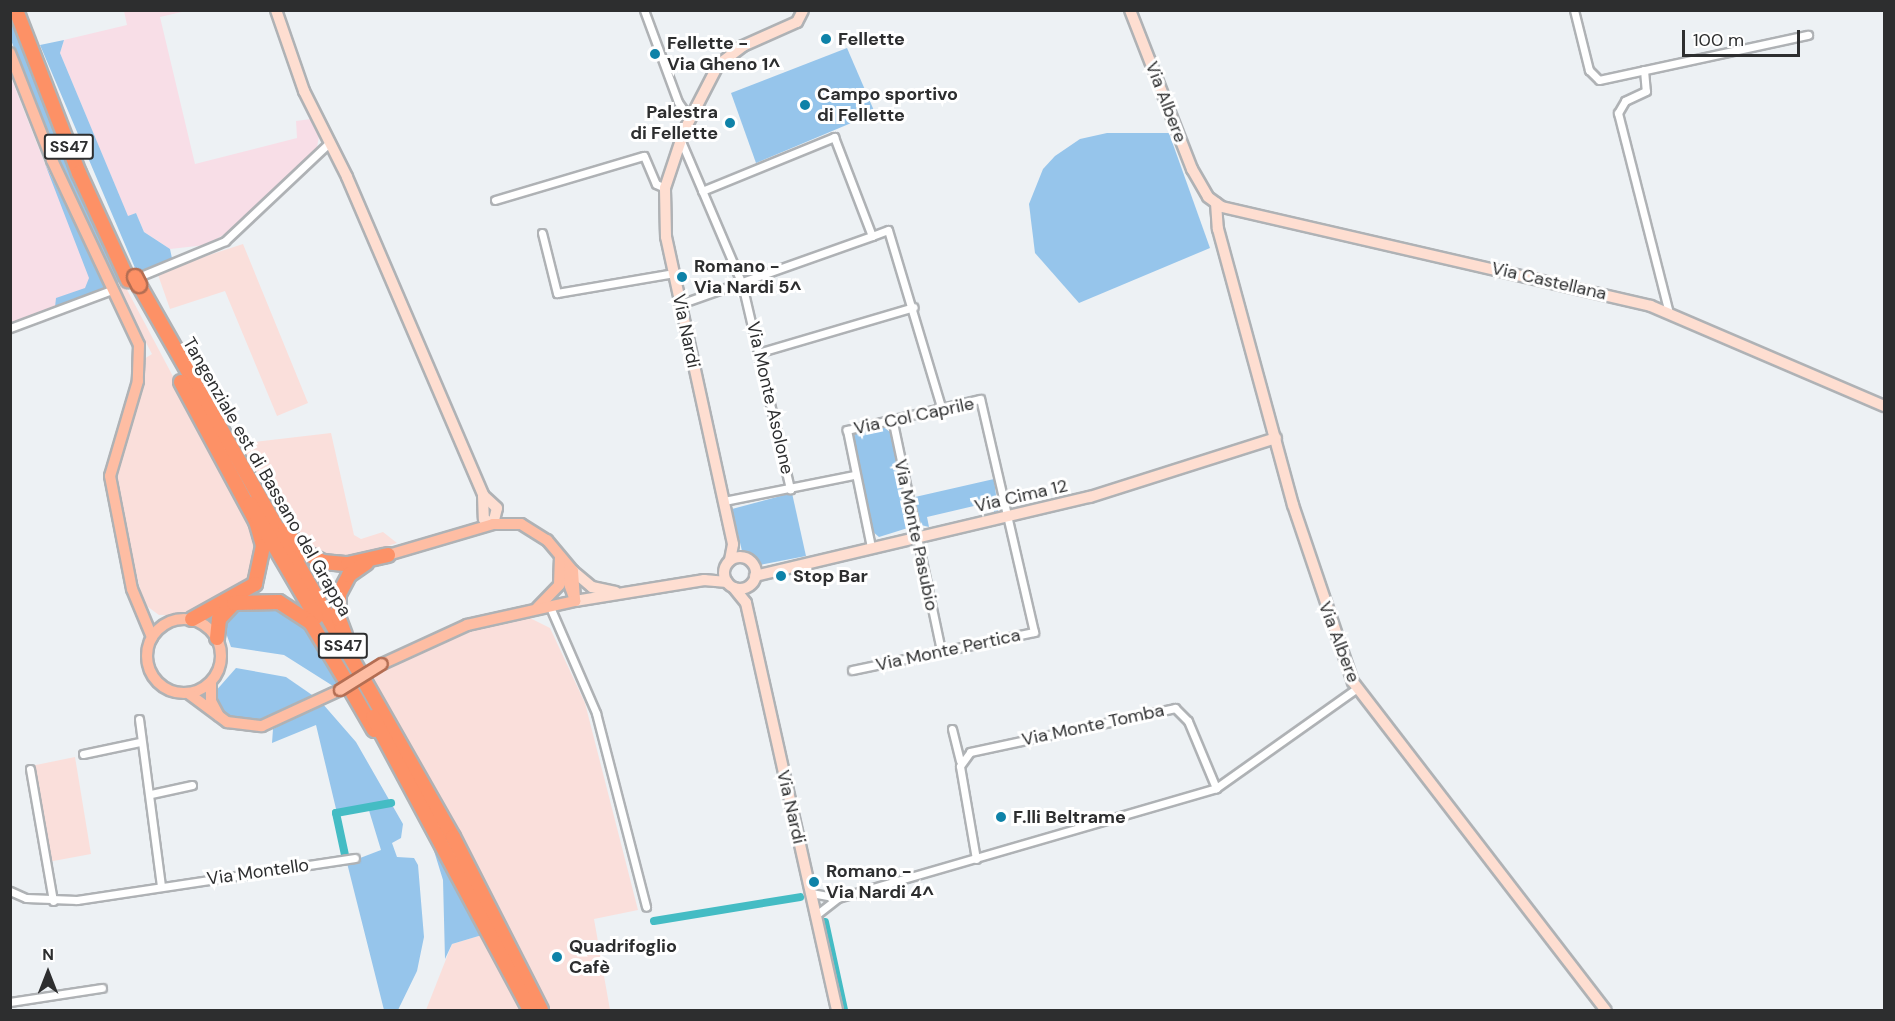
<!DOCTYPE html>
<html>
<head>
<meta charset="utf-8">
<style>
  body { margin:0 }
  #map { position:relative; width:1895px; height:1021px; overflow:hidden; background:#edf1f4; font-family:"DM Sans",sans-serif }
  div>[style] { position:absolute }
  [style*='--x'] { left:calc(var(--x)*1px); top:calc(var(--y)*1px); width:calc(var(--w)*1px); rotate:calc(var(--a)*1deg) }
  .commercial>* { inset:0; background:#f8dee7 }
  .industrial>* { inset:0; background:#fadfdb }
  .green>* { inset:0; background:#96c5eb }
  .canal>* { height:8px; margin:-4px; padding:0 4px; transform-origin:4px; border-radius:4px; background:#44bcc4 }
  .roads { filter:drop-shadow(2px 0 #afb2b5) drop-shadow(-2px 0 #afb2b5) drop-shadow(0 2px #afb2b5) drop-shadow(0 -2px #afb2b5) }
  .street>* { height:7px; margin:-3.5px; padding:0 3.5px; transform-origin:3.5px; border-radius:3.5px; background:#fff }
  .secondary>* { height:10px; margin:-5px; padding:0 5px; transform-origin:5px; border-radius:5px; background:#feded1 }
  .secondary>.ring { margin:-5px; padding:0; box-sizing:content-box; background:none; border:10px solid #feded1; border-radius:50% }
  .primary>* { height:10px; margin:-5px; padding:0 5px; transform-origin:5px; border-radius:5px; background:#febda3 }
  .primary>.ring { margin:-5px; padding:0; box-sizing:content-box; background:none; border:10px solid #febda3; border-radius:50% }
  .highway>* { height:14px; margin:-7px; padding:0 7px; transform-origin:7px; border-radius:7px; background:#fd9166 }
  .bridges { filter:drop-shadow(2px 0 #b46e53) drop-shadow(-2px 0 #b46e53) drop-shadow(0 2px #b46e53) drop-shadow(0 -2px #b46e53) }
  .primary-bridge>* { height:10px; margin:-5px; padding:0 5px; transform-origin:5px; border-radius:5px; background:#febda3 }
  .highway-bridge>* { height:14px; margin:-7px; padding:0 7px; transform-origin:7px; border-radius:7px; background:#fd9166 }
  .dots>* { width:16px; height:16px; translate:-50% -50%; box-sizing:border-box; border:3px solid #fff; border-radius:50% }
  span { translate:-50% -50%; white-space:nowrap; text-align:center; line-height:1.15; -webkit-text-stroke:6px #fff; paint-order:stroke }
  .shield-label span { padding:2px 4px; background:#fff; border:2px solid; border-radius:4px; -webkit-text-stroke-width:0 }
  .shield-label { font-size:16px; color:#2d2e2f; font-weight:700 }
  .poi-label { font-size:18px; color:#2d2e2f; font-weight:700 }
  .left { translate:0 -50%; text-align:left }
  .right { translate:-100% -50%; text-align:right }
  .street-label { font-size:18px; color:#2d2e2f }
  .frame { position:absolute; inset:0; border:12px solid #2d2e2f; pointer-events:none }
  .north { position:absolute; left:18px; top:943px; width:60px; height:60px; -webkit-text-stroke:4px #fff; paint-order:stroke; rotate:0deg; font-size:16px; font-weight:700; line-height:24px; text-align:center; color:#2d2e2f }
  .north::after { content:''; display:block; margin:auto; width:21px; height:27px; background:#2d2e2f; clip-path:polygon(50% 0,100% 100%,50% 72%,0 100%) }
  .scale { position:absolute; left:1682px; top:30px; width:118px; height:27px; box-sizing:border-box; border:3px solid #2d2e2f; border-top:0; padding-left:8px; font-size:18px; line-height:21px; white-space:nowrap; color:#2d2e2f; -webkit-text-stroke:4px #fff; paint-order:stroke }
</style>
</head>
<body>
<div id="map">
  <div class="commercial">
    <i style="clip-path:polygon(124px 11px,186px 11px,160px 17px,195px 164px,297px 138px,296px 121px,311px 119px,319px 136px,317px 147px,282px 183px,229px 232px,206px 245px,170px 249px,144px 232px,136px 213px,128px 217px,60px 53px,64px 40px,127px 25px)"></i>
    <i style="clip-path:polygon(10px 75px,45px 164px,108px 289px,11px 323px)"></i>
  </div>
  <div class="industrial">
    <i style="clip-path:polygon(243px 244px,308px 403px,277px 416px,225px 291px,170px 309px,157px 272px)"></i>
    <i style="clip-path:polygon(124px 284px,257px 535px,260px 548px,252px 577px,190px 615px,159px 615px,144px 604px,115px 489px,114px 470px,144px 359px,152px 354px,117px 287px)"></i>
    <i style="clip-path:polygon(331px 433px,354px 535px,361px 539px,383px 532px,397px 543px,351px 557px,313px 553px,285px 527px,237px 444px)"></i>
    <i style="clip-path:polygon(528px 617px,550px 628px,585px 703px,638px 910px,594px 919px,610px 1010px,545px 1010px,495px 902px,370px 676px,464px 629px)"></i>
    <i style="clip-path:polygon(75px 757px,91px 854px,48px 862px,31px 766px)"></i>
    <i style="clip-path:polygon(482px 935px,523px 1010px,426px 1010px,452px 944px)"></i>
  </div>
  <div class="green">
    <i style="clip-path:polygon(10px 16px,71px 171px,122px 281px,115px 284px,52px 149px,11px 40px)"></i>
    <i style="clip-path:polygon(64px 40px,60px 53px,128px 216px,136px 213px,144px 232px,170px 249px,173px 263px,138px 275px,40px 45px)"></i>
    <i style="clip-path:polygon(847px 48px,875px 113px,756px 163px,731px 93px)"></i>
    <i style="clip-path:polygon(1107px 133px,1169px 133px,1210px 248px,1079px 303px,1035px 253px,1029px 204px,1043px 169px,1055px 156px,1080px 139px)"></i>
    <i style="clip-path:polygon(45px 164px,108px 289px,55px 307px,56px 298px,85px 288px,89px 278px)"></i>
    <i style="clip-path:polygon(881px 425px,890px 432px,911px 527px,879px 537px,872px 531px,852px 440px,856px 431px)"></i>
    <i style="clip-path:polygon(994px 479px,998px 511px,994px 512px,991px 502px,927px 517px,929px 527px,921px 525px,915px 497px)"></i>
    <i style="clip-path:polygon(792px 493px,806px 556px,760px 565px,742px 551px,732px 509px)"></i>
    <i style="clip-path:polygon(243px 600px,298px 614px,342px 680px,333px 686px,284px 655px,231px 647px,221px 619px)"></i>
    <i style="clip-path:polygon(236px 668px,286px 677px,315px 697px,269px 722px,242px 721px,221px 712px,214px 693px)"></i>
    <i style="clip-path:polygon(322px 703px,356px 742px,403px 824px,401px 838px,392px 843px,397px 857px,414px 858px,418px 865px,424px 937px,417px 971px,398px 1010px,384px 1010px,347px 863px,381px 850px,367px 804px,337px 813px,316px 725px,272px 743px,273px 729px)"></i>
    <i style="clip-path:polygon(430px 838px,482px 935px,452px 944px,445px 959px,443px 880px)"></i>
  </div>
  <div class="canal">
    <i style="--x:345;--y:855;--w:43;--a:-102.1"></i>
    <i style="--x:336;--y:813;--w:56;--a:-10.3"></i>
    <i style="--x:654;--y:921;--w:148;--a:-9.3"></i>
    <i style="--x:825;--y:922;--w:90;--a:77.8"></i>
  </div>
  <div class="roads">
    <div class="street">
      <i style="--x:644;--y:10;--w:98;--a:69.7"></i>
      <i style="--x:678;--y:102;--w:21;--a:55"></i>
      <i style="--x:1574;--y:10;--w:62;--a:76"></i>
      <i style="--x:1589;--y:70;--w:14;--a:45"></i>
      <i style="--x:1599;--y:80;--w:214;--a:-12.2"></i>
      <i style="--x:1644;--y:70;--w:21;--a:85"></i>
      <i style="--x:1646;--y:91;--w:23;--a:155"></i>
      <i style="--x:1625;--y:101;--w:14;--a:120"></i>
      <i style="--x:1618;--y:113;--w:206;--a:75.7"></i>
      <i style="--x:681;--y:141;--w:155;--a:66.9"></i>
      <i style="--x:742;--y:284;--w:211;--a:76.8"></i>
      <i style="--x:702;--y:191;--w:143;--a:-22.2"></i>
      <i style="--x:834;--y:137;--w:106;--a:69"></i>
      <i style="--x:872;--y:236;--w:17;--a:-21"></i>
      <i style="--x:888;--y:230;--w:185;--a:73.3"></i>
      <i style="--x:495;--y:200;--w:155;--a:-16.5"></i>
      <i style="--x:644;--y:156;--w:30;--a:67"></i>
      <i style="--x:656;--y:184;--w:10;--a:24"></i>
      <i style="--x:542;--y:233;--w:62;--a:76"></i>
      <i style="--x:557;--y:293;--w:119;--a:-9.7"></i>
      <i style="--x:141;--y:276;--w:91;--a:-22.6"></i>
      <i style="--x:225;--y:241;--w:141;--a:-43.3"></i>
      <i style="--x:680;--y:304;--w:204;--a:-19.5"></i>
      <i style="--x:10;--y:328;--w:106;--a:-20.5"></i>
      <i style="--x:761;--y:352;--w:159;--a:-16.4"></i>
      <i style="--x:892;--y:418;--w:238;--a:78.1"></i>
      <i style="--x:724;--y:501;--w:133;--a:-11.3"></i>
      <i style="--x:550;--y:607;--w:116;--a:66.5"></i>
      <i style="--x:596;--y:713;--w:200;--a:75.5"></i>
      <i style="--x:852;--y:670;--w:186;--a:-11.8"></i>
      <i style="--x:1034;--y:632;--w:239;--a:-103"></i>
      <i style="--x:980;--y:399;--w:137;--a:166.9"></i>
      <i style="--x:847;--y:430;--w:119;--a:78.4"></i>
      <i style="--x:139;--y:719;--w:168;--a:82.5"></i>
      <i style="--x:952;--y:729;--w:33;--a:76"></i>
      <i style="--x:83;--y:754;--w:58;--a:-11.9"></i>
      <i style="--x:30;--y:769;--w:134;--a:80.1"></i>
      <i style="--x:151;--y:794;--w:42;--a:-12.4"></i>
      <i style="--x:976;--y:859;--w:94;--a:-99.8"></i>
      <i style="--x:960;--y:766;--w:17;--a:-54"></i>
      <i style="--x:970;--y:752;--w:210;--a:-12.1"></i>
      <i style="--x:1175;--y:708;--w:18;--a:45"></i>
      <i style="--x:1188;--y:721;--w:73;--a:67.3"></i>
      <i style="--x:10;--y:891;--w:17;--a:24"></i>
      <i style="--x:26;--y:898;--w:51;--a:2.2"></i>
      <i style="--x:77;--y:900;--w:281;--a:-8.6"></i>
      <i style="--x:811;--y:893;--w:27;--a:10"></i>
      <i style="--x:816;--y:915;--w:28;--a:-38"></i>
      <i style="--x:838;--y:898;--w:394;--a:-16.2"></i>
      <i style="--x:1216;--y:788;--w:171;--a:-35.3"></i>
      <i style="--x:10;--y:1002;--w:93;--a:-8.7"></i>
    </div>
    <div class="secondary">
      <i style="--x:276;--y:10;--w:86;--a:70.9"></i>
      <i style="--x:304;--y:91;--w:96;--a:63.4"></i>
      <i style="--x:347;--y:177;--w:346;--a:66.8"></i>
      <i style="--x:483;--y:495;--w:24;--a:88"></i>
      <i style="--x:484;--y:519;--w:10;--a:29"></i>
      <i style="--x:493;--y:524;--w:16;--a:-76"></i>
      <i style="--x:497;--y:508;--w:19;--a:-137"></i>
      <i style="--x:1130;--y:10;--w:171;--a:68.7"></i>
      <i style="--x:1192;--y:169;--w:32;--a:60"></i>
      <i style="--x:1208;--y:197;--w:17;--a:36"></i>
      <i style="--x:1222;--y:207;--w:440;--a:13"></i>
      <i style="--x:1651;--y:306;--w:254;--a:23.2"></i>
      <i style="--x:1216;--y:203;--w:26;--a:86"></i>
      <i style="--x:1218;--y:229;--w:286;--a:74.8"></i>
      <i style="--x:1293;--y:505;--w:187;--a:71.3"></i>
      <i style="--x:1353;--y:682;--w:414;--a:52.4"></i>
      <i class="ring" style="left:724px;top:557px;width:22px;height:22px"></i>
      <i style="--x:730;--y:560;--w:16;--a:-79"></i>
      <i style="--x:733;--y:544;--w:314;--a:-102.3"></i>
      <i style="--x:666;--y:237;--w:49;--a:-91.2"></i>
      <i style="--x:665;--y:188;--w:60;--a:-71.6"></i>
      <i style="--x:684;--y:131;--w:74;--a:-62.7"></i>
      <i style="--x:718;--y:65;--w:31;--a:-37"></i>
      <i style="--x:743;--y:46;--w:59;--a:-24"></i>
      <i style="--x:797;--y:22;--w:13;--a:-63"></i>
      <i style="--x:573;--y:571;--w:25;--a:40"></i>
      <i style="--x:592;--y:587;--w:24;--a:12"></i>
      <i style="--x:755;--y:576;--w:344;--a:-13.3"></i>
      <i style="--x:1090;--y:497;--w:195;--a:-17.6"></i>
      <i style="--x:734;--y:588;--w:19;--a:51"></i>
      <i style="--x:746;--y:603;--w:417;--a:77.4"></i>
      <i style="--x:575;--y:601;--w:131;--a:-9.2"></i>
      <i style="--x:704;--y:580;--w:23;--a:5"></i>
    </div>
    <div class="primary">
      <i style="--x:10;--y:53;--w:115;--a:68.6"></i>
      <i style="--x:52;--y:160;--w:204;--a:64.8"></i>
      <i style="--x:139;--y:345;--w:36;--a:92"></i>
      <i style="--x:138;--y:381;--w:99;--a:106.4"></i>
      <i style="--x:110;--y:476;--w:115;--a:79"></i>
      <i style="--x:132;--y:589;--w:52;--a:67.4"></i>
      <i style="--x:388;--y:555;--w:109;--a:-16.4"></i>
      <i style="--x:493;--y:524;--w:28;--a:0"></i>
      <i style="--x:521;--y:524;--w:31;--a:32"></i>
      <i style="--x:547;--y:540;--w:40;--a:50"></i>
      <i style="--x:573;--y:571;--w:30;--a:86"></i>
      <i style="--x:564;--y:570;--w:33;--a:70"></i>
      <i style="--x:537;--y:608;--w:32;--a:-46"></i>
      <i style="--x:559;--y:585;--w:27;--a:-88"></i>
      <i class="ring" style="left:147px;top:619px;width:64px;height:64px"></i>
      <i style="--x:382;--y:664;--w:94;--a:-24.6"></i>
      <i style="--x:467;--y:625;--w:111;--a:-12.5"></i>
      <i style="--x:211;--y:682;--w:19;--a:90"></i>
      <i style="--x:211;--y:701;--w:17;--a:62"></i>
      <i style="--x:188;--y:693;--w:49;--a:36.6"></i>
      <i style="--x:227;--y:722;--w:35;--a:7"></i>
      <i style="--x:262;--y:726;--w:86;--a:-24.8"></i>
    </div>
    <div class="highway">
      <i style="--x:16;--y:10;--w:175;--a:68.9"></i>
      <i style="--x:79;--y:173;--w:118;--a:65.4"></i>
      <i style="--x:139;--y:285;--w:635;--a:60.37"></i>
      <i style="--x:453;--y:837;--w:194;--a:63"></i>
      <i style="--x:181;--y:382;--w:158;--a:61.7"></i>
      <i style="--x:256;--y:521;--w:26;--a:74"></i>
      <i style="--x:263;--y:546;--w:39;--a:102"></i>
      <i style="--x:255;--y:584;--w:72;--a:150.9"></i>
      <i style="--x:250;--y:504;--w:131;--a:59.7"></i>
      <i style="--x:285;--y:530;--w:27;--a:51"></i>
      <i style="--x:302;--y:551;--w:24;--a:28"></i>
      <i style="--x:323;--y:562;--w:25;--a:5"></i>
      <i style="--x:348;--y:564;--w:41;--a:-12.7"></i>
      <i style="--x:345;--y:635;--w:17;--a:-111"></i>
      <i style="--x:339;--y:619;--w:25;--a:-90"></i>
      <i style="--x:339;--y:594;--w:21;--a:-62"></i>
      <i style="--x:349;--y:575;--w:21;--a:-35"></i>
      <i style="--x:217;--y:638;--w:19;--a:-84"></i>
      <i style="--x:219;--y:619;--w:22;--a:-47"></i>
      <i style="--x:234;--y:603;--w:45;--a:-1.3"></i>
      <i style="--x:279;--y:602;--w:38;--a:33"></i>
      <i style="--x:311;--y:623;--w:68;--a:58.9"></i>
      <i style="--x:351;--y:690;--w:46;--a:60.1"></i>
      <i style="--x:373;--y:717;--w:332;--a:61.8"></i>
    </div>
  </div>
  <div class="bridges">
    <div class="primary-bridge">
      <i style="--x:340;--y:690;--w:49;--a:-31.8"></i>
    </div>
    <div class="highway-bridge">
      <i style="--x:135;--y:277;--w:9;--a:63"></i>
    </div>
  </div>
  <div class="dots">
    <i style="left:826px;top:39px;background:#0e82a8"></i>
    <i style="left:655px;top:54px;background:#0e82a8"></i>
    <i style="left:805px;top:105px;background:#0e82a8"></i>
    <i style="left:730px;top:123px;background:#0e82a8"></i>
    <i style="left:682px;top:277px;background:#0e82a8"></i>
    <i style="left:781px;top:576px;background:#0e82a8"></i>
    <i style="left:1001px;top:817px;background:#0e82a8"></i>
    <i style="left:814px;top:882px;background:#0e82a8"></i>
    <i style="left:557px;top:957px;background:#0e82a8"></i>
  </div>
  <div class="shield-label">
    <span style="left:69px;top:147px">SS47</span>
    <span style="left:343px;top:646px">SS47</span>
  </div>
  <div class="poi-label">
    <span class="left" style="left:838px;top:39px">Fellette</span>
    <span class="left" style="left:667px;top:54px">Fellette -<br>Via Gheno 1^</span>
    <span class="left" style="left:817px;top:105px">Campo sportivo<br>di Fellette</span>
    <span class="right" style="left:718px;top:123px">Palestra<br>di Fellette</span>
    <span class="left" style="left:694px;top:277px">Romano -<br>Via Nardi 5^</span>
    <span class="left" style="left:793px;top:576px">Stop Bar</span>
    <span class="left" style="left:1013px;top:817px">F.lli Beltrame</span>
    <span class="left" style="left:826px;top:882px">Romano -<br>Via Nardi 4^</span>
    <span class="left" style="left:569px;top:957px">Quadrifoglio<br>Cafè</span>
  </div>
  <div class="street-label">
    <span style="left:1166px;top:102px;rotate:69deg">Via Albere</span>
    <span style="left:1549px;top:281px;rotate:13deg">Via Castellana</span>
    <span style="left:686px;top:331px;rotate:78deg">Via Nardi</span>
    <span style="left:770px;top:398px;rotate:77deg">Via Monte Asolone</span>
    <span style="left:914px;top:416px;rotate:-12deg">Via Col Caprile</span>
    <span style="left:267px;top:477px;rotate:60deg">Tangenziale est di Bassano del Grappa</span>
    <span style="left:1021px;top:496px;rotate:-13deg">Via Cima 12</span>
    <span style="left:916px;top:535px;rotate:78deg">Via Monte Pasubio</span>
    <span style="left:1339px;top:642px;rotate:69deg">Via Albere</span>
    <span style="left:948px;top:650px;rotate:-12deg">Via Monte Pertica</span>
    <span style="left:1093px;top:725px;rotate:-12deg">Via Monte Tomba</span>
    <span style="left:791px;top:807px;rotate:77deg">Via Nardi</span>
    <span style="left:258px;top:872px;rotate:-8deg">Via Montello</span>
  </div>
  <div class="frame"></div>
  <div class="north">N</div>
  <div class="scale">100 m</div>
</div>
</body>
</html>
